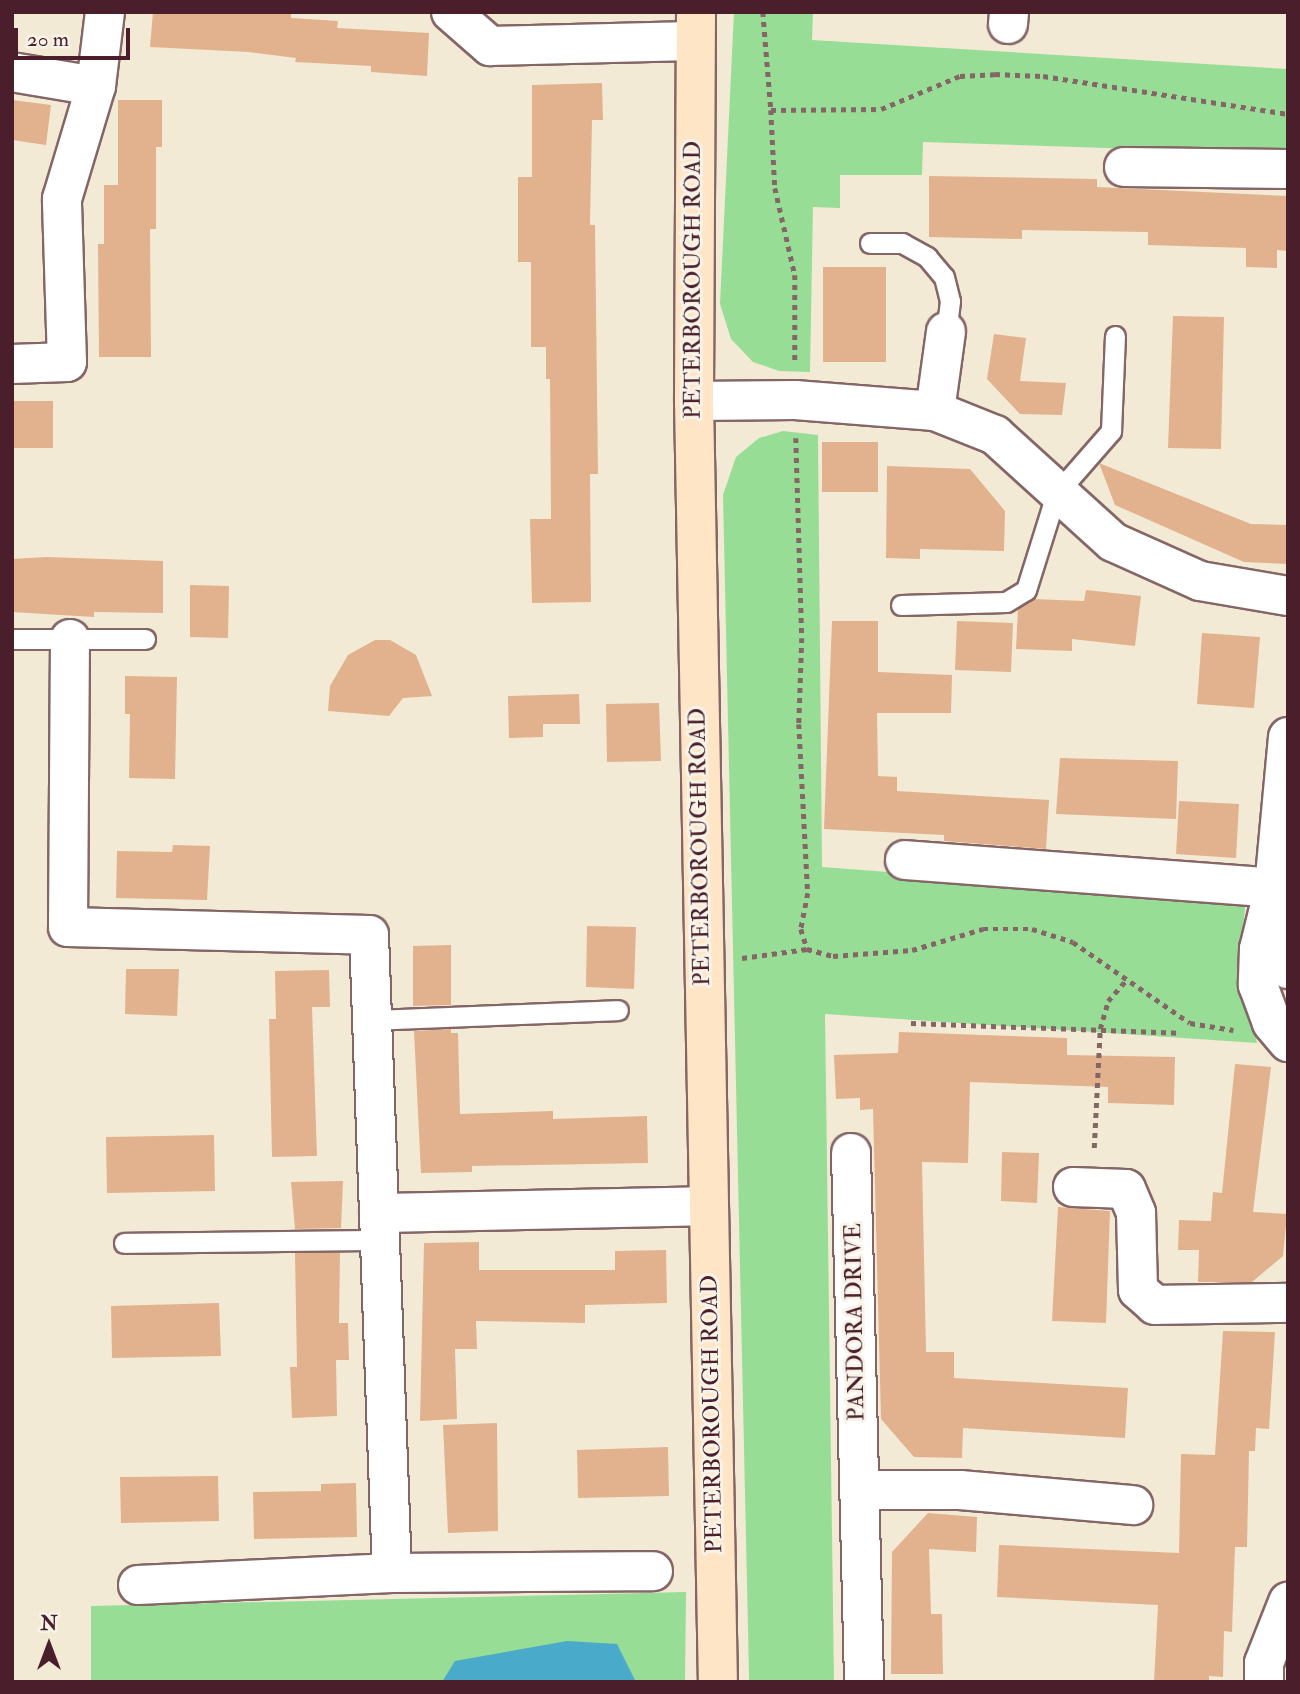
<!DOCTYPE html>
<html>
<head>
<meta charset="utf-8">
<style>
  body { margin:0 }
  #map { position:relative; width:1300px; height:1694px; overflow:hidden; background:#f2ead5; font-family:"IM FELL Double Pica",serif }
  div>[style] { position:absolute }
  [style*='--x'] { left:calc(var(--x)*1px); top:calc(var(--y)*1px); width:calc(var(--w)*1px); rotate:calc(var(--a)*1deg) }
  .green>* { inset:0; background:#98dd96 }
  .water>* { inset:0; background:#49aac9 }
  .building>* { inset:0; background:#e2b28e }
  .path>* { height:4.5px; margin-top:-2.25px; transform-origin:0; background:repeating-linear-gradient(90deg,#856666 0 5px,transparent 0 10px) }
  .roads { filter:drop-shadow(2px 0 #856666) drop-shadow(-2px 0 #856666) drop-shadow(0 2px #856666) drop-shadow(0 -2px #856666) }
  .service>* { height:19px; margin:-9.5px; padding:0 9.5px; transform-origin:9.5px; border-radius:9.5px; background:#fff }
  .minor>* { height:38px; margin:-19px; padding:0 19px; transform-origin:19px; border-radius:19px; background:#fff }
  .secondary>* { height:38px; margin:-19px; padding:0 19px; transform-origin:19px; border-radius:19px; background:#fee5c5 }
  span { translate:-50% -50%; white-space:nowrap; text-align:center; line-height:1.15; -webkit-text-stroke:6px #f7f3e8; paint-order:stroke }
  .street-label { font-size:23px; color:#4a1f2b }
  .frame { position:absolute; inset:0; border:14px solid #4a1f2b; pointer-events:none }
  .north { position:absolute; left:14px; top:1610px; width:70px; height:70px; -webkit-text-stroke:5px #f7f3e8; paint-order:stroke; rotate:0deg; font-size:19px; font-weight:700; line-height:28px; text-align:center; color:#4a1f2b }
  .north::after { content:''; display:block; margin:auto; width:24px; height:32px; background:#4a1f2b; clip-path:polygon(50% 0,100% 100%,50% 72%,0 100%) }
  .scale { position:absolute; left:14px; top:28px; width:116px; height:32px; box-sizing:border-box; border:4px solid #4a1f2b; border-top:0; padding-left:9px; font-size:21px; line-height:24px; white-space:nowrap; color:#4a1f2b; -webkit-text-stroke:5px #f7f3e8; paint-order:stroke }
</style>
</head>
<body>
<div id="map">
  <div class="green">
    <i style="clip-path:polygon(734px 12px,813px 12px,812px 40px,1288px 69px,1288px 154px,923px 142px,922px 175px,840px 175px,840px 208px,813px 207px,810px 372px,779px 371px,753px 362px,731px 339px,720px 304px)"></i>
    <i style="clip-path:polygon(783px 431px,818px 435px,822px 867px,1246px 899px,1239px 966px,1257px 1043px,825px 1014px,834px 1682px,749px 1682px,749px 1675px,723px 495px,736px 457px,759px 438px)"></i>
    <i style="clip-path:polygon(686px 1592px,685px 1682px,91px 1682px,91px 1606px)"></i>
  </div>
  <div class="water">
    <i style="clip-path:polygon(567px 1641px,617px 1644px,636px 1682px,442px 1682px,455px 1661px)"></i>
  </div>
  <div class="building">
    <i style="clip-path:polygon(153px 12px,291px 14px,291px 18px,338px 21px,337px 28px,429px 33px,427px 76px,371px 72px,371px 66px,295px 62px,296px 58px,249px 52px,150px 47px)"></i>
    <i style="clip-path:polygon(602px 83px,603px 120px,592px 120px,590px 225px,595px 225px,598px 474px,590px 474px,591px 602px,532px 603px,530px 519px,551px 519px,550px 379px,546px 379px,546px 347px,531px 347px,531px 262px,518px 262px,518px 177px,532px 177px,532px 85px)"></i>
    <i style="clip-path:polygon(12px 100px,51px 105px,46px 145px,12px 140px)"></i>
    <i style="clip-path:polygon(118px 100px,162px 100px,162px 147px,156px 147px,156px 229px,150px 229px,151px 357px,99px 357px,98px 244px,104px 244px,104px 185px,118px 185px)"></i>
    <i style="clip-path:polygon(929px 176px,1097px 179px,1097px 187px,1288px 196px,1288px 251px,1277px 250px,1277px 268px,1246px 267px,1246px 248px,1148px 245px,1148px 232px,1022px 230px,1022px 239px,929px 237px)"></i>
    <i style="clip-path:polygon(823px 267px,886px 267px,886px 362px,823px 362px)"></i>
    <i style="clip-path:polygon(1173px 316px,1224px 317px,1221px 449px,1168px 448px)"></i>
    <i style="clip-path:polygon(994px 334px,1026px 338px,1020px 381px,1066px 383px,1062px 415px,1020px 414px,987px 379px)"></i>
    <i style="clip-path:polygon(12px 401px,53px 401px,53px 448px,12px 448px)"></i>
    <i style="clip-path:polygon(822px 442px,878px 442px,878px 492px,822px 492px)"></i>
    <i style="clip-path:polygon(1099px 463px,1251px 524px,1288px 525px,1288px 564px,1244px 562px,1115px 505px)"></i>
    <i style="clip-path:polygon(887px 466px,970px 469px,1005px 511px,1004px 551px,920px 549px,920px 559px,886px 558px)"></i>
    <i style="clip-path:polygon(46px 557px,163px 561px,163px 613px,94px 612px,94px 617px,12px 612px,12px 559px)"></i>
    <i style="clip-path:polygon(190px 585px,229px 586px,228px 638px,190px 637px)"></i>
    <i style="clip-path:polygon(1086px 590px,1141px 596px,1135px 646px,1072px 639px,1072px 651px,1016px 649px,1018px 609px,1033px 599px,1084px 601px)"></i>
    <i style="clip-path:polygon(832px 621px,878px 621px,878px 672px,952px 675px,951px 713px,877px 713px,878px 776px,897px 777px,897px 791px,1049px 800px,1046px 849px,944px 841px,944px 835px,824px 829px)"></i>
    <i style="clip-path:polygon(957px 621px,1013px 623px,1011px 672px,955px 670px)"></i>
    <i style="clip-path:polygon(1202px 633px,1260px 637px,1254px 708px,1197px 704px)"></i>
    <i style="clip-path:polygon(375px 640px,390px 640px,416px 655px,432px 696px,403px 698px,389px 716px,328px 711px,330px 686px,348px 655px)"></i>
    <i style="clip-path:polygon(125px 676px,177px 677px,175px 779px,129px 778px,130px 714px,125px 714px)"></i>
    <i style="clip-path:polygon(579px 694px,580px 724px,543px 724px,543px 737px,509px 738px,508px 696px)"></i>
    <i style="clip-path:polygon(659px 703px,661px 761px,607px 762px,606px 704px)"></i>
    <i style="clip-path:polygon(1060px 758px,1178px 761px,1176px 819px,1056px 814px)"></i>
    <i style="clip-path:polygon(1179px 801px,1239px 804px,1236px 858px,1176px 854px)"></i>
    <i style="clip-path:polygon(173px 845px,210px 846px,207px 900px,116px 898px,117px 851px,172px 852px)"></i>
    <i style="clip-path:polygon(587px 926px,636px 927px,634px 989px,586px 987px)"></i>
    <i style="clip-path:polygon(451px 945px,451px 1005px,413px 1006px,413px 946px)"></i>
    <i style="clip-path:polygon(126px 969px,179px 969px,177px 1016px,125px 1014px)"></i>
    <i style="clip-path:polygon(329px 970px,330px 1007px,312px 1007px,317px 1156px,272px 1157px,269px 1019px,276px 1019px,275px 971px)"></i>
    <i style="clip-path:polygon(451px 1029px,451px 1033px,458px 1033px,460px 1114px,553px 1111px,553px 1119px,647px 1116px,648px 1163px,472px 1166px,472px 1172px,421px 1173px,414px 1031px)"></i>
    <i style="clip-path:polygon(899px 1032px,1067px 1038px,1067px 1055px,1175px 1057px,1174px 1105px,1108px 1103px,1108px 1087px,970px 1082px,968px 1163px,922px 1162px,926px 1352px,954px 1352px,954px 1378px,1128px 1388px,1125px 1438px,963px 1428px,962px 1458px,914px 1457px,881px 1419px,873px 1109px,860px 1110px,860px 1098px,836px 1099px,834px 1055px,898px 1053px)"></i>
    <i style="clip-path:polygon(1235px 1064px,1271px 1067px,1253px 1212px,1287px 1214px,1283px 1256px,1252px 1282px,1198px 1282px,1199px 1250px,1178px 1250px,1179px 1220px,1211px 1221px,1213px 1192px,1222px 1193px)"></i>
    <i style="clip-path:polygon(214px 1135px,215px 1191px,107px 1193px,106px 1137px)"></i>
    <i style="clip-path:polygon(1002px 1152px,1039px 1153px,1037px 1203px,1001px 1201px)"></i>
    <i style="clip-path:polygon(343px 1181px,341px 1228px,295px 1229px,291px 1182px)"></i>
    <i style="clip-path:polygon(1058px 1207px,1110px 1211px,1106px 1323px,1052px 1321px)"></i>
    <i style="clip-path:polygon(479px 1242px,479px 1270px,615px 1270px,615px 1251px,666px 1250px,667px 1303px,585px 1305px,585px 1323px,476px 1321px,477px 1349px,455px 1349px,457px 1419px,420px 1421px,424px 1243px)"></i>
    <i style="clip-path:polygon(295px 1253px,340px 1253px,339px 1323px,348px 1323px,349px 1360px,336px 1360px,337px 1416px,292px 1418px,290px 1367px,297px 1367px)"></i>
    <i style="clip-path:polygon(219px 1303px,221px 1356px,112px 1358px,111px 1306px)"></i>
    <i style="clip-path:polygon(1223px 1331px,1275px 1332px,1269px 1429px,1256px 1428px,1255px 1451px,1249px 1451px,1247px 1547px,1235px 1547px,1232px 1632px,1224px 1631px,1223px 1677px,1209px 1676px,1209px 1682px,1154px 1682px,1158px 1605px,997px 1597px,999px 1545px,1179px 1553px,1181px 1454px,1215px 1455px)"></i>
    <i style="clip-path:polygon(497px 1423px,498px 1531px,448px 1533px,443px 1425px)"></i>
    <i style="clip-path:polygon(668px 1447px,669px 1496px,578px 1498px,577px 1450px)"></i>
    <i style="clip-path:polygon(218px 1476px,219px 1521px,121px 1523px,120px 1477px)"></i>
    <i style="clip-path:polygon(356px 1483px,357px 1537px,254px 1539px,253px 1492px,321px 1491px,321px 1484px)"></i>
    <i style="clip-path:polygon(928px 1513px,977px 1517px,976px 1552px,929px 1549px,931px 1614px,942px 1614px,943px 1674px,891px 1674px,892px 1552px)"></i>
  </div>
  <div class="path">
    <i style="--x:763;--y:12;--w:98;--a:85.3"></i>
    <i style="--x:771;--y:110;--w:110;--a:-0.5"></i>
    <i style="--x:881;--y:109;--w:86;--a:-22.7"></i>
    <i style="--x:960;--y:76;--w:35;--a:-3"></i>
    <i style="--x:995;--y:74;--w:48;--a:2.4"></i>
    <i style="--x:1043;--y:76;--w:248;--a:8.8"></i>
    <i style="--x:771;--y:110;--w:78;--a:87.1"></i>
    <i style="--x:775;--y:188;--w:89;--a:77.1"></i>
    <i style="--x:795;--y:275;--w:88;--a:90"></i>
    <i style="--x:796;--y:438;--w:200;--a:88.3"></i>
    <i style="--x:802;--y:638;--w:86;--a:92"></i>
    <i style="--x:799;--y:724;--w:169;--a:87"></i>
    <i style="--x:808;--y:893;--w:37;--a:101"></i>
    <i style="--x:801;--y:929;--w:21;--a:73"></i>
    <i style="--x:807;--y:949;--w:27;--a:15"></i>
    <i style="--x:833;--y:956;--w:79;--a:-4.3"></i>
    <i style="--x:912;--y:950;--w:74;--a:-16.5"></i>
    <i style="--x:983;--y:929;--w:49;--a:0"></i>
    <i style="--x:1032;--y:929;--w:43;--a:17.6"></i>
    <i style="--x:1073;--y:942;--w:142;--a:34.7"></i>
    <i style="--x:1190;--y:1023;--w:44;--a:9.2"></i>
    <i style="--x:742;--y:958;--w:66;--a:-7.9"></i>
    <i style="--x:911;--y:1023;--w:268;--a:2.1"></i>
    <i style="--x:1094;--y:1148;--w:119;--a:-87.1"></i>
    <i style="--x:1100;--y:1029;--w:29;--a:-74"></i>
    <i style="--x:1108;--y:1001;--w:29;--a:-49"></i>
  </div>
  <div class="roads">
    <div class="service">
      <i style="--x:870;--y:243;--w:32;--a:0"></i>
      <i style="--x:902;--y:243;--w:29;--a:29"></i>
      <i style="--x:927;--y:257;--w:26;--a:50"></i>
      <i style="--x:944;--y:277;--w:25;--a:76"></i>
      <i style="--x:950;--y:301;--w:31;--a:97"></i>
      <i style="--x:901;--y:605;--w:105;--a:-1.6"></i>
      <i style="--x:1006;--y:602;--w:23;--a:-31"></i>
      <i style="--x:1026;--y:590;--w:101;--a:-72.6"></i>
      <i style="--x:1056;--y:494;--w:84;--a:-48.9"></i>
      <i style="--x:1111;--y:431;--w:95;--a:-87.6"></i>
      <i style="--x:12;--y:639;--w:133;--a:0"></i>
      <i style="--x:372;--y:1020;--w:246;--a:-2.3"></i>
      <i style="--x:124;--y:1243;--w:257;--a:-0.7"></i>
    </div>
    <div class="minor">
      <i style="--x:451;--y:12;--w:52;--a:41.1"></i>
      <i style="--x:490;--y:46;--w:202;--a:-1.4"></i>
      <i style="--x:1008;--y:24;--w:12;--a:-85"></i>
      <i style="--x:12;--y:72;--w:85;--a:9.5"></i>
      <i style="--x:1124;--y:167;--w:164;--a:0.7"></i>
      <i style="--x:12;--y:364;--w:55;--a:-2.1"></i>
      <i style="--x:67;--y:362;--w:163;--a:-91.8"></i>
      <i style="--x:62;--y:199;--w:118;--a:-73.3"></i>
      <i style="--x:96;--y:86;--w:75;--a:-83.1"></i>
      <i style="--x:694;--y:401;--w:101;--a:-0.6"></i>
      <i style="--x:795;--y:400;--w:140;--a:4.5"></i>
      <i style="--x:935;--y:411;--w:65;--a:21.8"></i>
      <i style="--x:995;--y:435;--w:159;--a:42.2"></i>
      <i style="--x:1113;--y:542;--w:95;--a:24.1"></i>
      <i style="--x:1200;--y:581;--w:89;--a:9.7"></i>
      <i style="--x:935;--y:411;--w:80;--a:-82.1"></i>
      <i style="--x:70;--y:639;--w:288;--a:90.4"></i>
      <i style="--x:68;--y:927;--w:301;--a:1.5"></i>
      <i style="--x:369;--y:935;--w:638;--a:87.94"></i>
      <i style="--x:1288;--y:737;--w:152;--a:95.3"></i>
      <i style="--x:1274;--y:888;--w:63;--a:103.8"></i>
      <i style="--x:1259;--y:949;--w:36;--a:92"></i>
      <i style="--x:1258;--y:985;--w:40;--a:69.8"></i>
      <i style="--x:1272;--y:1023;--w:25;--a:50"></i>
      <i style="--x:905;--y:860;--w:384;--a:4.3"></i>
      <i style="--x:1270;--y:915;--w:57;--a:71.6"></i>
      <i style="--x:851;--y:1153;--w:529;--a:88.59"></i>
      <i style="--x:1073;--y:1187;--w:53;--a:2.2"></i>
      <i style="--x:1126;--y:1189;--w:26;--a:67"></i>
      <i style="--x:1136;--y:1213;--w:77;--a:88.5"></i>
      <i style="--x:1138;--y:1290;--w:23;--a:41"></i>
      <i style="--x:1155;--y:1305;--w:133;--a:-0.9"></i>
      <i style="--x:379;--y:1213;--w:328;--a:-1.2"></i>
      <i style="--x:859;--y:1490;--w:101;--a:0"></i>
      <i style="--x:960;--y:1490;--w:174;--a:5"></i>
      <i style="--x:138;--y:1585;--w:254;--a:-2.7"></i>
      <i style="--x:392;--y:1573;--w:261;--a:-0.4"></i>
      <i style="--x:1264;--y:1682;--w:19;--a:-90"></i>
      <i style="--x:1264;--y:1663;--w:66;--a:-68.5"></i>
    </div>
    <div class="secondary">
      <i style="--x:696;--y:12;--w:389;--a:90.3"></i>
      <i style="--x:694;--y:401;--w:1281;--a:88.93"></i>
    </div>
  </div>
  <div class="street-label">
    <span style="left:693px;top:280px;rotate:-90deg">PETERBOROUGH ROAD</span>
    <span style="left:700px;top:847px;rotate:-91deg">PETERBOROUGH ROAD</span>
    <span style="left:855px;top:1322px;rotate:-91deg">PANDORA DRIVE</span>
    <span style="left:712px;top:1414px;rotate:-91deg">PETERBOROUGH ROAD</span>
  </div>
  <div class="frame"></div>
  <div class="north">N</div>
  <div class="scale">20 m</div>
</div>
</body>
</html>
